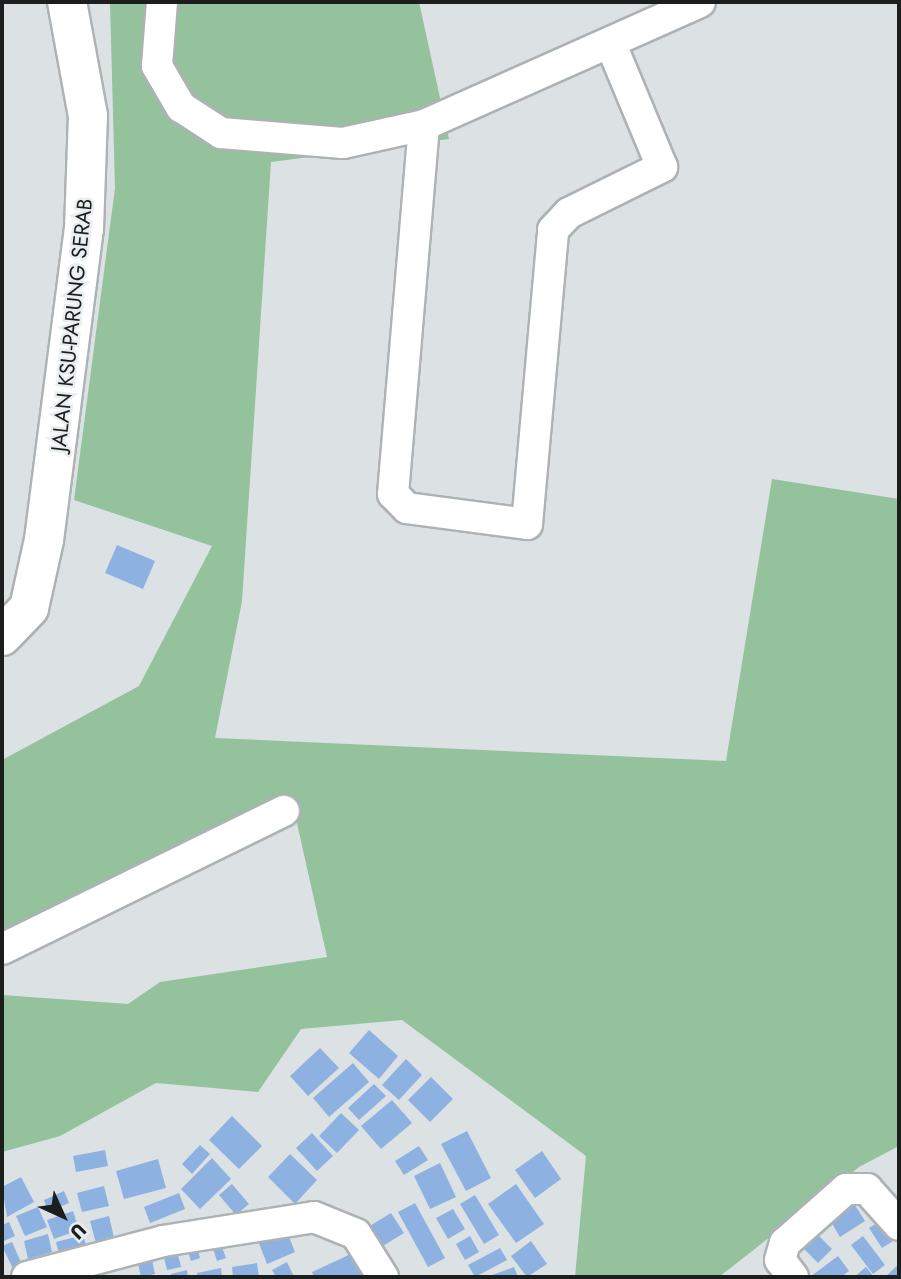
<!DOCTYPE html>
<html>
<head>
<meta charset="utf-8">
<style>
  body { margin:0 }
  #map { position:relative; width:901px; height:1279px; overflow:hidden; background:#dce1e3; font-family:Jost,sans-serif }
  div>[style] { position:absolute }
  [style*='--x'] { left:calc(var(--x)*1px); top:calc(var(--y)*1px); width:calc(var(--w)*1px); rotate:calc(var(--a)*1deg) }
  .green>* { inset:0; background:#93c29c }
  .building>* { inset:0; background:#8db2e1 }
  .roads { filter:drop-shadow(2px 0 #adb2b4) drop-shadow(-2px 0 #adb2b4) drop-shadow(0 2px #adb2b4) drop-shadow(0 -2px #adb2b4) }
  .street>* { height:30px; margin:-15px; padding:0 15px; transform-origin:15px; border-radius:15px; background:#fff }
  .secondary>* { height:38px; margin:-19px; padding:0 19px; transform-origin:19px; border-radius:19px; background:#fff }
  span { translate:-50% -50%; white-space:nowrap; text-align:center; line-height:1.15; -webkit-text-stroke:5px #e9eef0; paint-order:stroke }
  .street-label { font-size:21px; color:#1c1e1e }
  .frame { position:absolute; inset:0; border:4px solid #1c1e1e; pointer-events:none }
  .north { position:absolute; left:28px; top:1181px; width:70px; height:70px; -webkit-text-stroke:5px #e9eef0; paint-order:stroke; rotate:135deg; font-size:19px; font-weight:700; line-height:28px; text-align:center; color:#1c1e1e }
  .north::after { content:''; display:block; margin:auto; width:24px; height:32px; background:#1c1e1e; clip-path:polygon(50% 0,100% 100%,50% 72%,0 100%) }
</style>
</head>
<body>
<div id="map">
  <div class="green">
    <i style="clip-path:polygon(110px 2px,419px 2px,449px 139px,271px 162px,242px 601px,215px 738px,726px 761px,772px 479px,899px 499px,899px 1146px,859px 1167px,719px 1277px,575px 1277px,586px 1156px,402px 1020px,301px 1029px,258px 1092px,156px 1083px,60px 1136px,2px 1152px,2px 995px,128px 1004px,160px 982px,327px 957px,292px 801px,2px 940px,2px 760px,139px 686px,212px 546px,74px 500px,115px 188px)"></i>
  </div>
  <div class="building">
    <i style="clip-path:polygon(117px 545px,155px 561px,143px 589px,105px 573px)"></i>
    <i style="clip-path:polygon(369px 1030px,398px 1056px,379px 1079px,349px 1053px)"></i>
    <i style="clip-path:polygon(320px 1048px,339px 1068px,308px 1096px,290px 1076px)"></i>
    <i style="clip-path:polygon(406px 1059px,422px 1075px,399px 1100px,382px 1085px)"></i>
    <i style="clip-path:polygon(353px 1063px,369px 1082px,329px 1117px,313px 1098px)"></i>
    <i style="clip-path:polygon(431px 1077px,453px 1099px,430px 1122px,408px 1100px)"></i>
    <i style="clip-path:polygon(374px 1084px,386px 1096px,359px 1120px,348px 1108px)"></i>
    <i style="clip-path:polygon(392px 1100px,412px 1123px,381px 1149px,361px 1126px)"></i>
    <i style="clip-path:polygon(341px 1113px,359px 1130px,337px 1153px,319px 1136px)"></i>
    <i style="clip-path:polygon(232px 1116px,262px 1146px,239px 1169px,209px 1140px)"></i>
    <i style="clip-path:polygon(467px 1131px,491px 1178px,466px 1191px,441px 1144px)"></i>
    <i style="clip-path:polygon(312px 1133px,333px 1156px,317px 1171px,296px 1148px)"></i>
    <i style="clip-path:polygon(200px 1145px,210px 1154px,192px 1174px,182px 1164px)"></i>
    <i style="clip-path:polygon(419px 1146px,428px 1160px,404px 1175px,395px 1161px)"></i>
    <i style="clip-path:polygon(105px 1150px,108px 1166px,76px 1172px,73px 1156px)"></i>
    <i style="clip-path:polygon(542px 1151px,561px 1179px,535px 1198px,515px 1170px)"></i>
    <i style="clip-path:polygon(290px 1154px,317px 1180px,295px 1204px,268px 1177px)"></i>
    <i style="clip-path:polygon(212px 1158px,231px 1179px,200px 1209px,181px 1189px)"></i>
    <i style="clip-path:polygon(158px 1159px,166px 1188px,124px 1199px,116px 1171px)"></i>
    <i style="clip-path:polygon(440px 1163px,456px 1197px,430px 1209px,414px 1176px)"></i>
    <i style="clip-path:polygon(21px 1177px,34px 1202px,7px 1217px,2px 1187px)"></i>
    <i style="clip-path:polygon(232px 1184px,249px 1204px,236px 1215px,219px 1195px)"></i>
    <i style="clip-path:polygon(516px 1184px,544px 1224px,516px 1243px,488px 1204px)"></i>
    <i style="clip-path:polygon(104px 1186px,109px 1206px,82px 1212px,77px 1193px)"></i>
    <i style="clip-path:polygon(64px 1191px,69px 1203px,48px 1212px,44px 1200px)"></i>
    <i style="clip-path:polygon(179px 1193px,185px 1209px,150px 1223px,144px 1207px)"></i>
    <i style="clip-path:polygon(848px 1194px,865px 1221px,840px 1237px,824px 1210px)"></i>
    <i style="clip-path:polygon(475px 1195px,499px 1235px,484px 1244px,460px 1204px)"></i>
    <i style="clip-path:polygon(415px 1203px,445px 1258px,428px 1267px,398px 1212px)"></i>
    <i style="clip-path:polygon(38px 1207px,47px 1227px,25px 1236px,16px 1216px)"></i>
    <i style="clip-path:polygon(453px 1209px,465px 1229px,448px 1239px,436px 1218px)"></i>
    <i style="clip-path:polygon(73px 1211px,79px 1230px,54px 1239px,47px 1220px)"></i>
    <i style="clip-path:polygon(391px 1213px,404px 1233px,381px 1247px,368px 1227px)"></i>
    <i style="clip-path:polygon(109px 1216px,115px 1242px,97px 1247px,90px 1221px)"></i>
    <i style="clip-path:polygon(880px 1221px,893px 1241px,882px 1248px,869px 1228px)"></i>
    <i style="clip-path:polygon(9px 1222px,15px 1236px,2px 1242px,2px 1225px)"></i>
    <i style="clip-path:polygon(286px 1229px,295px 1252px,267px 1264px,258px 1241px)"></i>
    <i style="clip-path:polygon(814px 1231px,832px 1249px,818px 1263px,800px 1245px)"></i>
    <i style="clip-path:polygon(48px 1234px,52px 1252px,28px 1259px,24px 1241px)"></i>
    <i style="clip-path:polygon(83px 1235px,89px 1255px,61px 1262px,56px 1242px)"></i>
    <i style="clip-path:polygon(218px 1236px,226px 1258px,217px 1261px,210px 1239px)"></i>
    <i style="clip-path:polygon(470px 1236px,479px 1252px,465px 1260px,456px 1244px)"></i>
    <i style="clip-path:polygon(863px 1236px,885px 1265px,873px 1274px,851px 1245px)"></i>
    <i style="clip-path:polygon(195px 1239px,200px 1258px,191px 1261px,185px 1242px)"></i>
    <i style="clip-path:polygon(531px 1241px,547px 1264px,527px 1277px,511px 1256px)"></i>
    <i style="clip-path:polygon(12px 1242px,24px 1269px,15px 1273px,2px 1246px)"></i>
    <i style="clip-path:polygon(175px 1242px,181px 1267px,167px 1270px,161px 1246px)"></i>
    <i style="clip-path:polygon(500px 1248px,507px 1260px,475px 1277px,468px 1265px)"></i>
    <i style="clip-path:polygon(150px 1250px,155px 1274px,141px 1277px,136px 1254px)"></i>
    <i style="clip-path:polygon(353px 1253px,364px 1277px,314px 1277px,312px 1272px)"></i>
    <i style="clip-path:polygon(838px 1256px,849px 1271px,841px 1277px,810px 1277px)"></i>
    <i style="clip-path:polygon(287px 1262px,294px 1277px,276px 1277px,272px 1270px)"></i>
    <i style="clip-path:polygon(257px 1263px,259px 1277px,233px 1277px,232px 1267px)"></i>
    <i style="clip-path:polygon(899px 1264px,899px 1277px,885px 1277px)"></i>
    <i style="clip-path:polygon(514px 1267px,518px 1277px,487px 1277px)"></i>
    <i style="clip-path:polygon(866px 1267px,874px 1277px,854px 1277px)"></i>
    <i style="clip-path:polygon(221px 1268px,222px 1277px,197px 1277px,197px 1273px)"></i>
    <i style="clip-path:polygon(187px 1270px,188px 1277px,172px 1277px,171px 1274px)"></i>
  </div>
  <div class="roads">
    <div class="street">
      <i style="--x:162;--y:2;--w:64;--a:94.5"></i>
      <i style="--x:157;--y:66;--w:48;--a:59.7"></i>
      <i style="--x:181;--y:107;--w:48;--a:33"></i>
      <i style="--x:221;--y:133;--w:122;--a:4.7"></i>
      <i style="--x:343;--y:143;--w:83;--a:-12.5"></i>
      <i style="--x:424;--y:125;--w:302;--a:-24"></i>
      <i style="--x:424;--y:125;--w:370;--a:94.8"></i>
      <i style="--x:393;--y:494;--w:20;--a:45"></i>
      <i style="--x:407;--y:508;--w:121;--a:7.6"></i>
      <i style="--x:527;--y:524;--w:295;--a:-84.9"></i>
      <i style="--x:553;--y:230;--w:23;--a:-47"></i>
      <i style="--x:569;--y:213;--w:104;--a:-26.3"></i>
      <i style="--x:662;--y:167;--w:135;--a:-112.6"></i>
      <i style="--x:2;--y:949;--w:314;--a:-26.1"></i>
      <i style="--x:27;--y:1277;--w:141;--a:-14.8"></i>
      <i style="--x:163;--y:1241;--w:153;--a:-9"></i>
      <i style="--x:314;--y:1217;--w:45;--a:22"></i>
      <i style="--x:356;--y:1234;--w:51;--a:57.9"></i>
      <i style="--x:793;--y:1277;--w:21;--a:-127"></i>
      <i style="--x:780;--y:1260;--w:18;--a:-74"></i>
      <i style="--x:785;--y:1243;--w:81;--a:-41.5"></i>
      <i style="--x:846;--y:1189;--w:21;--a:0"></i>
      <i style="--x:867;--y:1189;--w:48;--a:48.4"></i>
    </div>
    <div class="secondary">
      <i style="--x:2;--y:636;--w:39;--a:-46"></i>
      <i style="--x:29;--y:608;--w:70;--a:-77.6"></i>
      <i style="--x:44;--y:540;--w:314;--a:-82.7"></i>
      <i style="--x:84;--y:229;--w:113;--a:-88"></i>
      <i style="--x:88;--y:116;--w:116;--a:-100.4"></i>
    </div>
  </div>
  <div class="street-label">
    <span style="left:72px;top:325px;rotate:-84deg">JALAN KSU-PARUNG SERAB</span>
  </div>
  <div class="frame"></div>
  <div class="north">U</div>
</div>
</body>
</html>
